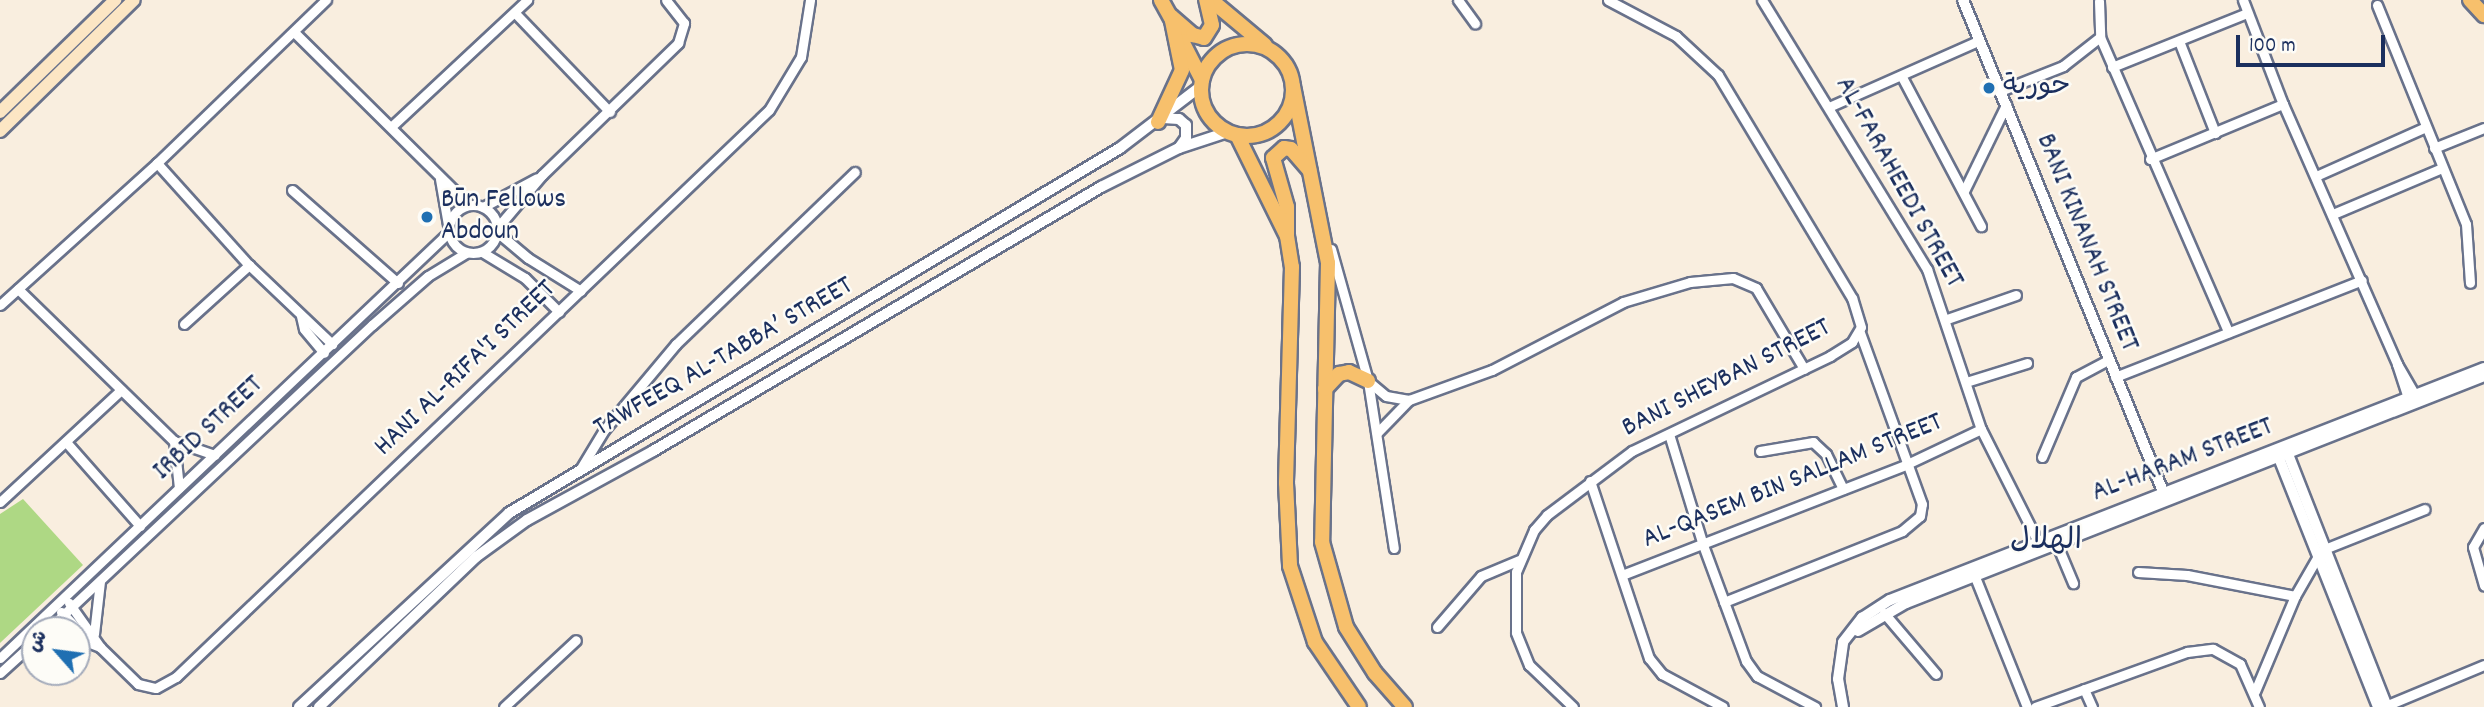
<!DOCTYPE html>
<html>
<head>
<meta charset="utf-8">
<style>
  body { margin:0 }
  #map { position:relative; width:2484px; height:707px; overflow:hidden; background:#f9eedf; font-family:Dekko,"Playpen Sans Arabic",sans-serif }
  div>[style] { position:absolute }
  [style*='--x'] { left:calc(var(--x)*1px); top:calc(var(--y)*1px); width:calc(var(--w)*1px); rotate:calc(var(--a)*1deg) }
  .green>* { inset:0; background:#aed884 }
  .roads { filter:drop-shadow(2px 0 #69728b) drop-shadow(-2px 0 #69728b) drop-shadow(0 2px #69728b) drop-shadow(0 -2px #69728b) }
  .minor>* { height:9px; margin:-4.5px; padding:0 4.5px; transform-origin:4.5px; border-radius:4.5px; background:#fff }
  .minor>.ring { margin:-4.5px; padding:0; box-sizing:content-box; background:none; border:9px solid #fff; border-radius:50% }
  .tertiary>* { height:10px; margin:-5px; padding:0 5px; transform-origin:5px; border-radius:5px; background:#fff }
  .secondary>* { height:12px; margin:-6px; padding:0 6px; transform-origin:6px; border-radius:6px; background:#fce6c4 }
  .primary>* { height:14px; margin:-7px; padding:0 7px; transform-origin:7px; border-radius:7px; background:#f7c06c }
  .primary>.ring { margin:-7px; padding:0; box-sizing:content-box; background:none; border:14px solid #f7c06c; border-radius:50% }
  .dots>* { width:19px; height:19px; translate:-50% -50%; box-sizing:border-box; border:4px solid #fdfcf7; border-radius:50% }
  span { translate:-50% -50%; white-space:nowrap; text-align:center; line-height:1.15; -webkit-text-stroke:5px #fdfcf7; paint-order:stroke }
  .poi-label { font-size:28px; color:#1b2f5e }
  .left { translate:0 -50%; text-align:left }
  .street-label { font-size:28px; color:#1b2f5e }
  .neighbourhood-label { font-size:30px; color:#1b2f5e }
  .north { position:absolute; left:21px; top:616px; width:70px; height:70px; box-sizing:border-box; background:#fdfcf7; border:2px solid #a3aaba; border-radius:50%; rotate:298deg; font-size:19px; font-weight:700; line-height:28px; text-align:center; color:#1b2f5e }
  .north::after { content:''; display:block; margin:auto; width:24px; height:32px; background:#1f6fb2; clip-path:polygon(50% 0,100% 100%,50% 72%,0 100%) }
  .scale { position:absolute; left:2236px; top:35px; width:149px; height:32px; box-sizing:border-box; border:4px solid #1b2f5e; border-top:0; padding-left:9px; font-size:21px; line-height:24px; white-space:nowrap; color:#1b2f5e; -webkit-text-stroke:5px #fdfcf7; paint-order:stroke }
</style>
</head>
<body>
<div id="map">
  <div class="green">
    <i style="clip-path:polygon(23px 499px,83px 565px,0 643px,0 514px)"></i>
  </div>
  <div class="roads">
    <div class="minor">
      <i style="--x:1458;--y:0;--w:29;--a:54"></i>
      <i style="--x:1762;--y:0;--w:316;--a:58.5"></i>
      <i style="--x:1927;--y:269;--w:169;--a:71.4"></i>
      <i style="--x:1981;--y:429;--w:131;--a:63.2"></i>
      <i style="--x:2243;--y:0;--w:111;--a:69"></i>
      <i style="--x:2283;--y:104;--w:284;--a:66.3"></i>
      <i style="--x:2397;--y:364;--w:39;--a:60"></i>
      <i style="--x:2099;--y:1;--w:36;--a:88"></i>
      <i style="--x:2100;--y:37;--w:322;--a:66.5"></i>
      <i style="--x:2377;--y:5;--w:236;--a:67.9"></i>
      <i style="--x:2466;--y:224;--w:59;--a:86.1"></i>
      <i style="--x:515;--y:13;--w:137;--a:46.2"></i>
      <i style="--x:294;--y:32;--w:246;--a:44.7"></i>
      <i style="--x:2179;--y:41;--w:99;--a:68.6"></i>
      <i style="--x:2112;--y:67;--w:145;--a:-21.8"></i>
      <i style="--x:1902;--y:77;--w:169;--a:62.1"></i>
      <i style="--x:2000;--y:91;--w:68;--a:-21.6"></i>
      <i style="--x:2063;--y:66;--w:47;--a:-38.1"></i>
      <i style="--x:1831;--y:106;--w:161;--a:-23.9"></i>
      <i style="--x:392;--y:126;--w:185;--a:-43"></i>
      <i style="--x:2434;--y:148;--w:54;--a:-21.8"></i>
      <i style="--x:2150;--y:159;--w:144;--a:-22.5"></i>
      <i style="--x:157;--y:163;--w:137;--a:48"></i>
      <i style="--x:249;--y:265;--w:115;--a:43.6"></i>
      <i style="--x:2316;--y:176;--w:120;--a:-24"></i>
      <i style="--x:440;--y:179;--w:47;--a:80.1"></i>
      <i style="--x:292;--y:190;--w:141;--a:41.3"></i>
      <i style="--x:1964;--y:191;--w:96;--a:-64"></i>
      <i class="ring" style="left:449px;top:205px;width:39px;height:39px"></i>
      <i style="--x:483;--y:207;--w:61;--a:-28.2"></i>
      <i style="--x:2333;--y:214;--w:118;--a:-22.9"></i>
      <i style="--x:497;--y:228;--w:70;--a:-49.7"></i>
      <i style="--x:542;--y:175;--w:190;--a:-44.1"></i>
      <i style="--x:678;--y:43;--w:21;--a:-73"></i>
      <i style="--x:684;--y:23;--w:29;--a:-128"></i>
      <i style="--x:497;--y:232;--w:40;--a:40"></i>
      <i style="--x:528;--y:258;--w:62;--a:31.9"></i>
      <i style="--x:1331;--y:249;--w:137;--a:74.3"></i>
      <i style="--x:1368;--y:381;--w:169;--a:81.2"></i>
      <i style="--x:482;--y:252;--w:50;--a:31.2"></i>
      <i style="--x:525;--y:278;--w:48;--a:45"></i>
      <i style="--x:18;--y:289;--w:218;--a:44.3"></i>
      <i style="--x:174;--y:441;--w:43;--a:18.9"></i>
      <i style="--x:0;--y:305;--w:212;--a:-42.1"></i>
      <i style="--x:157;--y:163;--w:235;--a:-44"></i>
      <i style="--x:301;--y:316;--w:13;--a:77"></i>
      <i style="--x:304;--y:329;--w:31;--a:50"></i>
      <i style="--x:1947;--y:319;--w:73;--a:-19.2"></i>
      <i style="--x:184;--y:324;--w:88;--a:-42.2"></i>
      <i style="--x:2397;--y:364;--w:40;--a:72"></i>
      <i style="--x:2115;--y:377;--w:265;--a:-21.4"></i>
      <i style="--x:1368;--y:381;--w:23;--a:40"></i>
      <i style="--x:1386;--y:396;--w:23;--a:10"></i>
      <i style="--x:1409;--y:400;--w:88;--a:-19.9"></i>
      <i style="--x:1492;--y:370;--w:148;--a:-27.4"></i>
      <i style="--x:1623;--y:302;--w:70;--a:-16.6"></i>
      <i style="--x:1690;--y:282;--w:43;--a:-5.3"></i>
      <i style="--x:1733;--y:278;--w:25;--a:23"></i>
      <i style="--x:1756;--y:288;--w:94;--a:59.3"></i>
      <i style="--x:1966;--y:382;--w:64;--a:-17.3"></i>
      <i style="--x:1377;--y:433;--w:46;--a:-45.9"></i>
      <i style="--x:1669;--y:434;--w:116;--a:73"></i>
      <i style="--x:1703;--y:545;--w:124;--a:69.7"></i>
      <i style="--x:1746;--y:661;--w:19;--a:54"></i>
      <i style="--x:1757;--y:676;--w:66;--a:28.1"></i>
      <i style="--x:174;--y:441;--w:47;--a:83.9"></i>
      <i style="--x:66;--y:442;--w:112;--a:48.6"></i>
      <i style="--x:1760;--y:451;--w:54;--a:-9.6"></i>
      <i style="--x:1813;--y:442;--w:18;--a:43"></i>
      <i style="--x:1826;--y:454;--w:39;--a:64"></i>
      <i style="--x:2042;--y:457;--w:87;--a:-67"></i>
      <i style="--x:2076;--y:377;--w:36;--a:-28"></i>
      <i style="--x:581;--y:468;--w:44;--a:-58.8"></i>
      <i style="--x:604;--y:430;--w:112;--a:-50.1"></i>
      <i style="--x:676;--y:344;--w:248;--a:-43.9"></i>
      <i style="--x:1590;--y:481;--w:187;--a:71.6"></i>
      <i style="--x:1649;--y:658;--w:21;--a:51"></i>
      <i style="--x:1662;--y:674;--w:69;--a:28.4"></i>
      <i style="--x:0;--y:502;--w:165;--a:-42.8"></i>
      <i style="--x:2484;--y:528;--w:22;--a:120"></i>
      <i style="--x:2473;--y:547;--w:40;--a:74"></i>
      <i style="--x:2055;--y:540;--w:47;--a:67.3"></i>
      <i style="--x:1973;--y:572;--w:145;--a:68.2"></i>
      <i style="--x:2138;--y:572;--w:49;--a:3.5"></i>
      <i style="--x:2187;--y:575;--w:110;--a:11"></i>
      <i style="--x:2295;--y:596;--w:103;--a:112.8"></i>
      <i style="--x:1622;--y:575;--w:304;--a:-21.2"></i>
      <i style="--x:1905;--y:465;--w:84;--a:-25.3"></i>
      <i style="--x:2295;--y:596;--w:46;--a:-60.1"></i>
      <i style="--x:2318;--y:556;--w:12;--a:-42"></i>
      <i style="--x:2327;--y:548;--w:105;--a:-21.7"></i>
      <i style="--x:1724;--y:602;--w:192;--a:-21.7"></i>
      <i style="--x:1902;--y:531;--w:23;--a:-40"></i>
      <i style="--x:1920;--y:516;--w:12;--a:-81"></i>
      <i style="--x:1922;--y:504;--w:182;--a:-109.9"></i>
      <i style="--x:69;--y:603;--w:54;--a:54.8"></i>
      <i style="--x:61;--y:612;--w:39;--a:46"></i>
      <i style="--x:1884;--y:613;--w:80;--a:49.6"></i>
      <i style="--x:1437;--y:627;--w:67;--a:-49.2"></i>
      <i style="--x:1481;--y:576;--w:41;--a:-22.8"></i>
      <i style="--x:47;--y:630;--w:446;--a:-43.2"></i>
      <i style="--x:372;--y:325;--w:74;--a:-41.2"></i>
      <i style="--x:428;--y:276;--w:44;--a:-31.2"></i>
      <i style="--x:94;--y:634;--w:53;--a:-83.5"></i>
      <i style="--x:77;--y:638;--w:25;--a:21"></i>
      <i style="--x:100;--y:647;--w:53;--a:44.2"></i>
      <i style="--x:138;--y:684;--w:18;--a:13"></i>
      <i style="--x:156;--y:688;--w:23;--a:-29"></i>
      <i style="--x:176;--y:677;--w:820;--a:-43.72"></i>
      <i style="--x:769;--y:110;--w:62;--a:-58.9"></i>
      <i style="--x:801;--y:57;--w:58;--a:-81"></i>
      <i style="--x:0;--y:658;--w:619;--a:-43.49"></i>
      <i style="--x:0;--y:673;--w:47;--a:-42.4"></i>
      <i style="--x:2084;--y:689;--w:20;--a:66"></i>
      <i style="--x:504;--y:707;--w:98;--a:-42.9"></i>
      <i style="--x:1573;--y:707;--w:61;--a:-136.3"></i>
      <i style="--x:1529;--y:665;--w:35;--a:-112"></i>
      <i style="--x:1516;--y:632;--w:60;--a:-90"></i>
      <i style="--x:1516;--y:572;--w:46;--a:-66.8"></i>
      <i style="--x:1534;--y:530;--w:20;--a:-49"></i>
      <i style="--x:1547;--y:515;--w:106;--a:-37"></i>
      <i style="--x:1632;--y:451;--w:220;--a:-25.6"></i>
      <i style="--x:1830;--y:356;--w:26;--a:-32"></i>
      <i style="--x:1852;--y:342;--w:17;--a:-59"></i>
      <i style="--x:1861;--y:327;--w:30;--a:-107"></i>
      <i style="--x:1852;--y:298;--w:260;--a:-121"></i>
      <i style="--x:1718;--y:75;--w:57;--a:-137.1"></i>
      <i style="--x:1676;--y:36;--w:77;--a:-152.1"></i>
      <i style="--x:2035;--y:707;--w:162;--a:-19.9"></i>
      <i style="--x:2187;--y:652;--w:26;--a:-7"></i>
      <i style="--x:2213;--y:649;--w:31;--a:29"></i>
      <i style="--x:2240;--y:664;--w:47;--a:66.2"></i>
      <i style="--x:2383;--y:707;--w:109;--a:-22.6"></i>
    </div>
    <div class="tertiary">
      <i style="--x:1963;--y:0;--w:539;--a:67.86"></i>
      <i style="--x:1163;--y:118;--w:16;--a:4"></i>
      <i style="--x:1179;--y:119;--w:9;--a:41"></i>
      <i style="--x:1186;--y:125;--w:13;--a:90"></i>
      <i style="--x:1186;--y:138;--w:12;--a:125"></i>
      <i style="--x:2286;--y:449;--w:277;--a:68.6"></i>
      <i style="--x:2277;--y:453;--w:273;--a:68.3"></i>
      <i style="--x:1858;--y:631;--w:56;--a:-30.3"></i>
      <i style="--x:1906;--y:603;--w:621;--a:-21.44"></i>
      <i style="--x:299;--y:707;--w:286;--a:-42.7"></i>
      <i style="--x:509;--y:513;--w:712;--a:-30.85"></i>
      <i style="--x:1120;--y:148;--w:102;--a:-37.4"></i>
      <i style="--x:319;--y:707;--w:217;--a:-43.7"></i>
      <i style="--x:476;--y:557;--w:63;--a:-36"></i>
      <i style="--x:527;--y:520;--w:144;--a:-28.7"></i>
      <i style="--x:653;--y:451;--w:520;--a:-30.51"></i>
      <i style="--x:1101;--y:187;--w:87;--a:-26.6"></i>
      <i style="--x:1179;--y:148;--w:52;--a:-18.1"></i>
      <i style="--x:1843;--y:707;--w:28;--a:-100"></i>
      <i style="--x:1838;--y:679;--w:37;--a:-82"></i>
      <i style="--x:1843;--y:642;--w:31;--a:-52"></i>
      <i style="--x:1862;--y:618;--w:33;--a:-33"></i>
      <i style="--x:1890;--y:600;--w:638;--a:-21.33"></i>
    </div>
    <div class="secondary">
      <i style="--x:0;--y:112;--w:161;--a:-44.2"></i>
      <i style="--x:0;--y:131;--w:187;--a:-44.4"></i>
    </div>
    <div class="primary">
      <i style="--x:1161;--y:0;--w:26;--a:61"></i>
      <i style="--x:1211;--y:0;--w:70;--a:39.8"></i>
      <i style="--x:2470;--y:0;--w:21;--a:47"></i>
      <i style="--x:1172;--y:17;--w:28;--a:41"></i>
      <i style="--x:1193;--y:35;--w:11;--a:15"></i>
      <i style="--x:1204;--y:38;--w:15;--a:-58"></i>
      <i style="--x:1212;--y:25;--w:26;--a:-103"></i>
      <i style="--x:1182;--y:41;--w:44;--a:62.9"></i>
      <i class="ring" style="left:1201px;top:44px;width:78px;height:78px"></i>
      <i style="--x:1293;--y:86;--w:180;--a:78.8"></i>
      <i style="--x:1328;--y:263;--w:279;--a:91.2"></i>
      <i style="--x:1322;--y:542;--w:88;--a:74.2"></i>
      <i style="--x:1346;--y:627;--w:54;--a:57.8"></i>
      <i style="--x:1375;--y:673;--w:45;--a:48.6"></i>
      <i style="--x:1158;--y:122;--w:57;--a:-65.2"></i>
      <i style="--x:1182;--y:70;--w:55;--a:-101.5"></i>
      <i style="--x:1237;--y:135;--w:113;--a:63.7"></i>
      <i style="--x:1287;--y:236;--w:31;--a:81"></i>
      <i style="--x:1292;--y:267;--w:216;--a:91.6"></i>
      <i style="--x:1286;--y:483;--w:83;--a:87.2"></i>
      <i style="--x:1290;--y:566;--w:80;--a:71.8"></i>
      <i style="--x:1315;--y:642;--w:78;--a:55.9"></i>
      <i style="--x:1287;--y:235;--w:28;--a:-90"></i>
      <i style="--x:1287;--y:207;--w:51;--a:-105.9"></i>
      <i style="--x:1273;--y:158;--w:15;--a:-42"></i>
      <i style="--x:1284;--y:148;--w:7;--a:8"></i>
      <i style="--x:1291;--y:149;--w:28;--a:49"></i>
      <i style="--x:1325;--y:389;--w:21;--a:-47"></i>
      <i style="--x:1339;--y:374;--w:10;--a:-11"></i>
      <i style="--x:1349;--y:372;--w:21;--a:25"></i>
    </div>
  </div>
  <div class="dots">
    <i style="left:1989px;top:88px;background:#1f6fb2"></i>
    <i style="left:427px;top:217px;background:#1f6fb2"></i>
  </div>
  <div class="poi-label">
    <span class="left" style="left:2003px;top:88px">حورية</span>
    <span class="left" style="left:441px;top:217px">Būn Fellows<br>Abdoun</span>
  </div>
  <div class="street-label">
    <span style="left:1898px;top:183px;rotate:61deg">AL-FARAHEEDI STREET</span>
    <span style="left:2086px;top:243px;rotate:68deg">BANI KINANAH STREET</span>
    <span style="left:724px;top:358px;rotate:-30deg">TAWFEEQ AL-TABBA’ STREET</span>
    <span style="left:466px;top:369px;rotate:-44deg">HANI AL-RIFA'I STREET</span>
    <span style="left:1727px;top:379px;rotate:-27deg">BANI SHEYBAN STREET</span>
    <span style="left:209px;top:429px;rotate:-43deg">IRBID STREET</span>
    <span style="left:2183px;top:461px;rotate:-21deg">AL-HARAM STREET</span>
    <span style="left:1793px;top:482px;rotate:-22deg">AL-QASEM BIN SALLAM STREET</span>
  </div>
  <div class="neighbourhood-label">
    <span style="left:2046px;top:543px">الهلال</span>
  </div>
  <div class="north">ش</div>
  <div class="scale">100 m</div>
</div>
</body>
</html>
